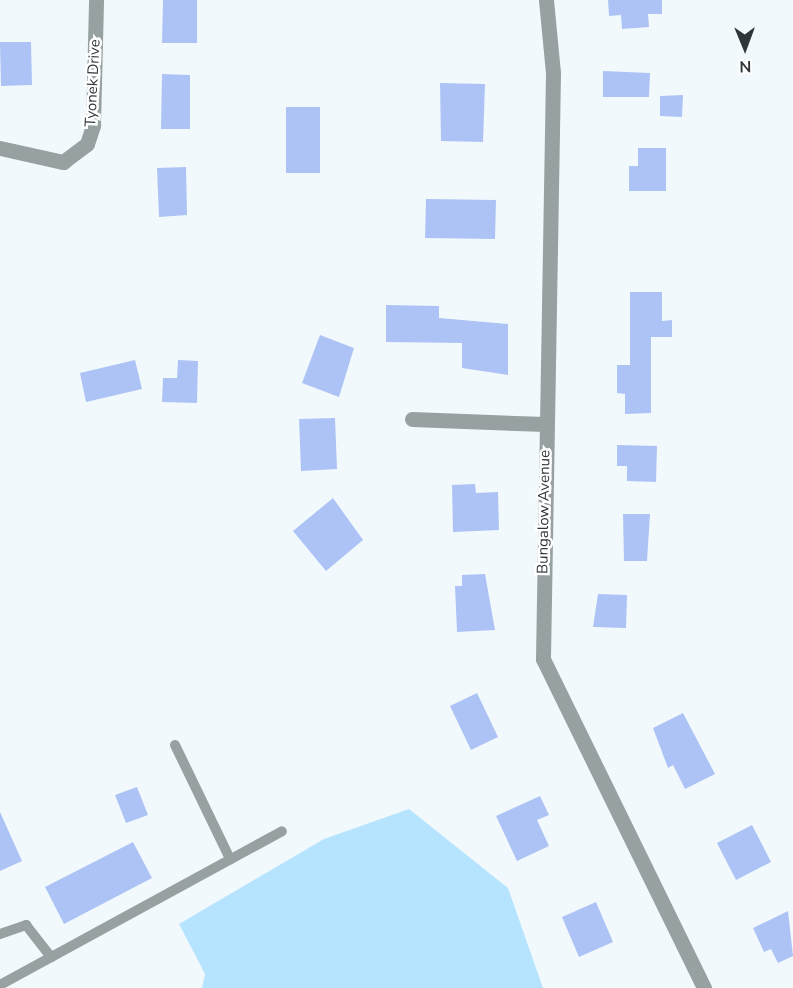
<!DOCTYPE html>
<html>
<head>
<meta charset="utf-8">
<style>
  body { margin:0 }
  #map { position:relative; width:793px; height:988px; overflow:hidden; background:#f2f9fd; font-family:"Nunito Sans",sans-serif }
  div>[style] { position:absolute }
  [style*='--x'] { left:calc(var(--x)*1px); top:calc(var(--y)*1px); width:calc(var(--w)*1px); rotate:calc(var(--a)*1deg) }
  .green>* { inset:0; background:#b6e4ff }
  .building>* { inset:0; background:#adc3f5 }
  .lane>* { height:10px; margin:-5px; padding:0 5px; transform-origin:5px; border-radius:5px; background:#98a1a1 }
  .street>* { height:15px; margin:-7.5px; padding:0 7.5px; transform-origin:7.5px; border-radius:7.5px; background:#98a1a1 }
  span { translate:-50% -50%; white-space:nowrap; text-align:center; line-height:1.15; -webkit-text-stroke:5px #fff; paint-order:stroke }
  .street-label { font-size:15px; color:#2f363a }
  .north { position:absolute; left:715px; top:18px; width:60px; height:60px; -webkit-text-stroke:4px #fff; paint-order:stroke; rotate:179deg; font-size:16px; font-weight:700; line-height:24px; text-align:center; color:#2f363a }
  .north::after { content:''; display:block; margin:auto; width:21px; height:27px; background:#2f363a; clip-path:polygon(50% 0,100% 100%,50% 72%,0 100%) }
</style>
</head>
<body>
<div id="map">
  <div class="green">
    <i style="clip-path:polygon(409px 809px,508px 888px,543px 988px,202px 988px,205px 974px,179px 924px,324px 839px)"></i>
  </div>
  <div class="building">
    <i style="clip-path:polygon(163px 0,197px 0,197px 43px,162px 43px)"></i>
    <i style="clip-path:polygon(608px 0,662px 0,662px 14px,648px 14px,649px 27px,622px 29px,621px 15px,609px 16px)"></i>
    <i style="clip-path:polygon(0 42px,31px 42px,32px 85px,1px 86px)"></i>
    <i style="clip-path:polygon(603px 71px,650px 73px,649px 97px,603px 97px)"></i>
    <i style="clip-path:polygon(162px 74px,190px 75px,190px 129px,161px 129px)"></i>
    <i style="clip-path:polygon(440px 83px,485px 84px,483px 142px,441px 141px)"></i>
    <i style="clip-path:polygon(683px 95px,682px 117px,660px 116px,660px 96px)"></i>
    <i style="clip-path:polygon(286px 107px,320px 107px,320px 173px,286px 173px)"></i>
    <i style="clip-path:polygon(638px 148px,666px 148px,666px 191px,629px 191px,629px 166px,638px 166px)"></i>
    <i style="clip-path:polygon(186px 167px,187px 215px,159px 217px,157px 168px)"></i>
    <i style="clip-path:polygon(426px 199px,496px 200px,495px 239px,425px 238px)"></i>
    <i style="clip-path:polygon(630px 292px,662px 292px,662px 321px,672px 320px,672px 337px,651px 337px,651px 413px,625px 414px,625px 394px,617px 393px,617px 365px,630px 365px)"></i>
    <i style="clip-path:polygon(386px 305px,439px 306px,439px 318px,508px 324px,508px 375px,462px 368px,462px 343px,386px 342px)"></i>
    <i style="clip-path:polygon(320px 335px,354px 348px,339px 397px,302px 383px)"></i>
    <i style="clip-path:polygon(135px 360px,142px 389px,86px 402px,80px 373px)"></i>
    <i style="clip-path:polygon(178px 360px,198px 361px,197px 403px,162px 402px,163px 378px,177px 378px)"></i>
    <i style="clip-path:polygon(335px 418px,337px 469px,301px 471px,299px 419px)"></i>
    <i style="clip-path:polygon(617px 445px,657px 446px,656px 482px,627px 481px,627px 466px,617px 466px)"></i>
    <i style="clip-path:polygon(475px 484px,476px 493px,498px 492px,499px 530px,453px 532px,452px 485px)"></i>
    <i style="clip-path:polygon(333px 498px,363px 540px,326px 571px,293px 531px)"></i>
    <i style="clip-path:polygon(623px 514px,650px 514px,647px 561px,624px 561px)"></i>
    <i style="clip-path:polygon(485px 574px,495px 630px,457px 632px,455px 586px,462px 586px,462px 575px)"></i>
    <i style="clip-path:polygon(598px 594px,627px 595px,626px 628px,593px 627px)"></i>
    <i style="clip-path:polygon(477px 693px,498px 737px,471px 750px,450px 706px)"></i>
    <i style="clip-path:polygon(683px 713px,715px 774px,685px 789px,673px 765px,668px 768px,653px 728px)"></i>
    <i style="clip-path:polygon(137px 787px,148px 815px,126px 823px,115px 795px)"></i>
    <i style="clip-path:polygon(540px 796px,549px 815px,537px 820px,549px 846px,517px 861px,496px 816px)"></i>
    <i style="clip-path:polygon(0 812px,22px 861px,0 871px)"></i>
    <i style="clip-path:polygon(752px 825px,771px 862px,736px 880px,717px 843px)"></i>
    <i style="clip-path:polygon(133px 842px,152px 878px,64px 924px,45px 887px)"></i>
    <i style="clip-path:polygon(596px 902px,613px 942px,579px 957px,562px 917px)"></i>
    <i style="clip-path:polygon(788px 911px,793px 956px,778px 963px,771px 949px,764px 952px,753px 928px)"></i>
  </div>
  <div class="lane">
    <i style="--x:175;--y:745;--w:127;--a:64.2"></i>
    <i style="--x:0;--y:934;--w:28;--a:-19"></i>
    <i style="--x:26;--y:925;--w:41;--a:52"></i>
    <i style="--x:0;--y:985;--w:321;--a:-28.6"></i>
  </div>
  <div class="street">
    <i style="--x:546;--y:0;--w:73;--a:84.5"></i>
    <i style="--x:553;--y:73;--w:586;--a:90.98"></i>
    <i style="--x:543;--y:659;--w:366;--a:63.9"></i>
    <i style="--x:0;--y:148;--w:65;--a:12.5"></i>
    <i style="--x:63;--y:162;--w:30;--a:-37"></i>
    <i style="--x:87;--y:144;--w:20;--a:-72"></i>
    <i style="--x:93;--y:125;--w:125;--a:-88.6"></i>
    <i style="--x:412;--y:419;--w:133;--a:2.2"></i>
  </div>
  <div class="street-label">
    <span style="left:93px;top:83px;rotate:-87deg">Tyonek Drive</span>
    <span style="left:544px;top:512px;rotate:-89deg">Bungalow Avenue</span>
  </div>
  <div class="north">N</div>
</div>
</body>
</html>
